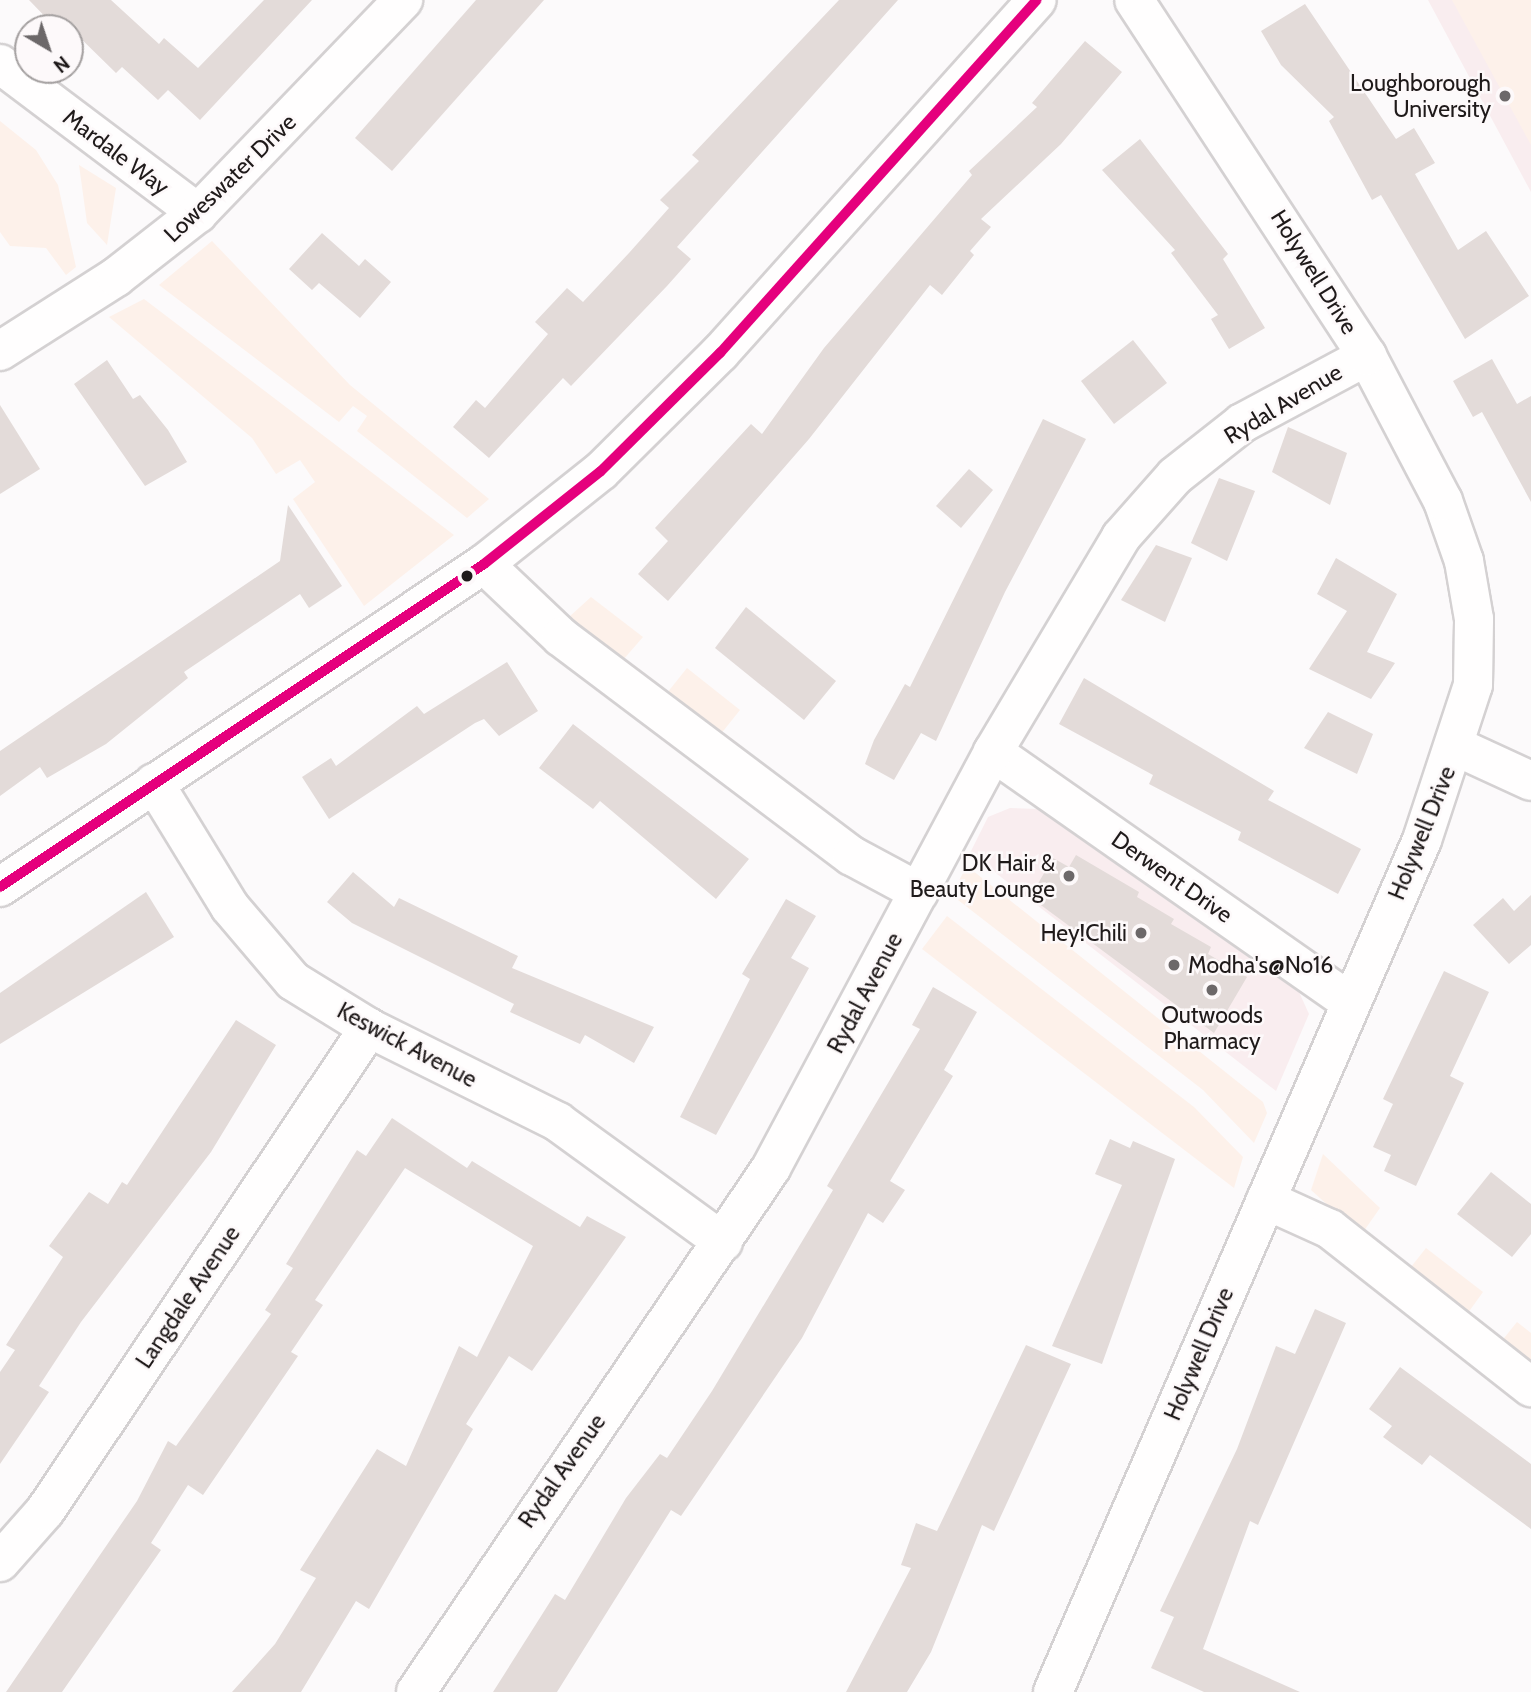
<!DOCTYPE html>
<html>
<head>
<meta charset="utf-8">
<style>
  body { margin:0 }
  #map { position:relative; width:1531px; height:1692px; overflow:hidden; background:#fcfafb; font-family:Cabin,sans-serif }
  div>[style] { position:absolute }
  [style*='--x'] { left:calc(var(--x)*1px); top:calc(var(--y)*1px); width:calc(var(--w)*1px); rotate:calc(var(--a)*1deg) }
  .built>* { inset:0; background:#f9edef }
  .green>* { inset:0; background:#fdf1ea }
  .building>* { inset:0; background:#e3dbd9 }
  .roads { filter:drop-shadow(2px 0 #d4d1d2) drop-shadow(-2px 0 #d4d1d2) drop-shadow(0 2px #d4d1d2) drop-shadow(0 -2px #d4d1d2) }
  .minor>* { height:38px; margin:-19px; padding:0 19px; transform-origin:19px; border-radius:19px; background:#fffefe }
  .bus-1>* { height:10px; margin:-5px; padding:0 5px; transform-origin:5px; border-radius:5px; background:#e5007d }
  .dots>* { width:19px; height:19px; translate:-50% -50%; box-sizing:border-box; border:4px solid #fdf9fa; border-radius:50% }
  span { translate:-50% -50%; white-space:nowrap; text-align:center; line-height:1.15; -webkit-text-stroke:5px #fdf9fa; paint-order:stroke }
  .poi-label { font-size:23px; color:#1f1a1a }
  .right { translate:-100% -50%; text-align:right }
  .left { translate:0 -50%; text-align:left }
  .street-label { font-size:23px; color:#1f1a1a }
  .north { position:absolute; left:14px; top:14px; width:70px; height:70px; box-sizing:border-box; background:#fdf9fa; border:2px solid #a4a0a0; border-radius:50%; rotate:141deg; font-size:19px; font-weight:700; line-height:28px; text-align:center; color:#1f1a1a }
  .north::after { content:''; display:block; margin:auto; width:24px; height:32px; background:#6c6869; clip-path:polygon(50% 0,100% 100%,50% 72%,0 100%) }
</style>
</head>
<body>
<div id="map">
  <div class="built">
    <i style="clip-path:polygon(1428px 0,1531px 0,1531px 192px)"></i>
    <i style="clip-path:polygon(1010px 808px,1038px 809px,1299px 992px,1309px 1014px,1276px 1091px,970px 853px,988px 817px)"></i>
  </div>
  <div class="green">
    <i style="clip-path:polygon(1452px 0,1531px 0,1531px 145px)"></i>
    <i style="clip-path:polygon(0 121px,36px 150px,58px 185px,76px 267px,66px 275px,46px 248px,10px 246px,0 232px)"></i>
    <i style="clip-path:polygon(79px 165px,116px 188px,107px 245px,87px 223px)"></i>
    <i style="clip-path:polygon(212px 241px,350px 385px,489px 499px,467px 518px,357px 431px,367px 416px,353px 406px,339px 422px,159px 285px)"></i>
    <i style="clip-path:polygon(144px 299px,454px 535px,364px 606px,293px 499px,315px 482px,300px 460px,276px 474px,252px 438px,109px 317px)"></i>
    <i style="clip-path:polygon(591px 597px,643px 637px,623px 660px,569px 617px)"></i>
    <i style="clip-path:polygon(687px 668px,740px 710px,720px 735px,667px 693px)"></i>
    <i style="clip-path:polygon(972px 870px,1263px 1102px,1267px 1113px,1254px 1143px,1203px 1090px,958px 900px,953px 892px,963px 873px)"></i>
    <i style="clip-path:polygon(947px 916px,1194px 1107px,1243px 1157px,1234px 1188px,922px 949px)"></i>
    <i style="clip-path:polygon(1323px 1154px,1380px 1208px,1361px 1235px,1311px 1190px)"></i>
    <i style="clip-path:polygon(1426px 1248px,1483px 1292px,1465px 1317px,1407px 1272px)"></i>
    <i style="clip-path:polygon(1517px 1322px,1531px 1333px,1531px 1367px,1500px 1343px)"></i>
  </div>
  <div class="building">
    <i style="clip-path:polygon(29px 0,111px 0,159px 44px,164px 38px,198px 68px,264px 0,312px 0,200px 120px,168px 90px,158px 100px,122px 67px,116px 73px,70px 28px,56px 28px)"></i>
    <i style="clip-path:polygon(476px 0,544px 0,392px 171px,355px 138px)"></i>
    <i style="clip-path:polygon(839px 0,898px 0,677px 247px,691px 259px,667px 286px,571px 386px,563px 378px,489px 458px,453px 427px,476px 400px,485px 408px,548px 334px,535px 322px,567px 288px,583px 302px,629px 253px,669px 208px,660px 200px,699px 161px,692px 155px)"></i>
    <i style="clip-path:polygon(1305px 4px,1396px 139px,1414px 128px,1435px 163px,1415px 174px,1458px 250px,1486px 231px,1529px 296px,1465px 339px,1381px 195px,1372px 200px,1329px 121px,1334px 117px,1281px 65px,1261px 31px)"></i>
    <i style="clip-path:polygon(1085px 41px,1122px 72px,1061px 144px,981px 219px,991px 227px,970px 251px,974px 255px,942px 295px,930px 285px,809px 439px,668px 601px,638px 574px,668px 541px,655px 528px,751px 424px,762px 434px,824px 348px,972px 175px,969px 171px,1037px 107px,1032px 103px)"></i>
    <i style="clip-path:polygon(1140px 139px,1228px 254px,1223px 259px,1265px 328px,1229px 349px,1211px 319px,1218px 315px,1171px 253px,1175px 250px,1102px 170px)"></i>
    <i style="clip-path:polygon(322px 233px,359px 266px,365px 259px,391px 282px,360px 318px,319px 283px,312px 290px,289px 269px)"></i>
    <i style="clip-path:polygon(1133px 340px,1167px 383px,1114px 424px,1081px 381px)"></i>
    <i style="clip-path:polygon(1492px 359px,1517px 404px,1531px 396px,1531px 502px,1482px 412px,1473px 417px,1453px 381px)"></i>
    <i style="clip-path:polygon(107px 360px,133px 399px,140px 395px,168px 430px,187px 462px,145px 486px,74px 384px)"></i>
    <i style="clip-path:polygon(0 405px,40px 469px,0 494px)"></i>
    <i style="clip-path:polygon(1043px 419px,1086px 439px,1005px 592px,936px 741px,921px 733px,894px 780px,865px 764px,874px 740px,905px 684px,910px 687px)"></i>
    <i style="clip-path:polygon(1288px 427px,1347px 453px,1330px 505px,1272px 472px)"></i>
    <i style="clip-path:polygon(969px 469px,993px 490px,961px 528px,936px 506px)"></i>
    <i style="clip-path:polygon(1219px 478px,1255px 491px,1227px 561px,1191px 543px)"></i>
    <i style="clip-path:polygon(288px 505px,342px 586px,309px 608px,300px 594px,184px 672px,188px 678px,106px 744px,47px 778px,40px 767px,0 796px,0 751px,280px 561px)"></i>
    <i style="clip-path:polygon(1156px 545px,1192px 558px,1165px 622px,1121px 600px)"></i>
    <i style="clip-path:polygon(1336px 558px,1397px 594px,1367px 652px,1395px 663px,1371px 699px,1309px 669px,1347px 611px,1317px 594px)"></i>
    <i style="clip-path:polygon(746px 607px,836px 681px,804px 720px,715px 648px)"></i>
    <i style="clip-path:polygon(507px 662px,538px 711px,499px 736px,484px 719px,475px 723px,329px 819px,302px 777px,331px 758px,336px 766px,417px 706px,424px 714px)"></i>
    <i style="clip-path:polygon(1084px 678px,1274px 791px,1268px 800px,1361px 849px,1338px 894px,1238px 840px,1241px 832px,1149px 784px,1153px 775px,1059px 724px)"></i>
    <i style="clip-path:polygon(1328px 712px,1373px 734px,1357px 774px,1304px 748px)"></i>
    <i style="clip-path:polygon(573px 724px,749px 859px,716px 899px,600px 801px,593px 809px,539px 768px)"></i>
    <i style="clip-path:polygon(1076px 855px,1139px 892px,1137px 897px,1174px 919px,1171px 924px,1211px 947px,1208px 954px,1247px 977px,1214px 1033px,1030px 897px,1053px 858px,1069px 867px)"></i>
    <i style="clip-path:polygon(353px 872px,394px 907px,399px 898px,518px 956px,512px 968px,654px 1027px,634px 1063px,585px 1035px,580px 1044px,510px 1012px,514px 1004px,352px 923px,327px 902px)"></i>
    <i style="clip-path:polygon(146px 892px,174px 937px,0 1044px,0 993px)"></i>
    <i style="clip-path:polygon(1531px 895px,1531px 945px,1509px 964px,1473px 925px,1503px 898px,1514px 911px)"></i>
    <i style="clip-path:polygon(786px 899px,816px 916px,791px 958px,809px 968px,716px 1135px,680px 1117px,750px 979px,742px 974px)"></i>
    <i style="clip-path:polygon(1444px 971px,1489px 992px,1450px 1076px,1464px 1083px,1416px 1186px,1384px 1171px,1391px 1155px,1373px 1147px,1393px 1104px,1383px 1099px)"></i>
    <i style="clip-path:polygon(933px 987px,977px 1012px,944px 1070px,953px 1076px,890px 1181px,905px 1190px,883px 1223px,868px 1213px,802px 1338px,681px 1516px,671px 1510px,557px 1692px,493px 1692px,555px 1594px,565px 1600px,626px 1498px,660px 1454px,667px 1458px,712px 1391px,833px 1190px,827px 1186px,920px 1029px,912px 1025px)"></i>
    <i style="clip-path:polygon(236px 1020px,276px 1045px,211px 1152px,81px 1322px,39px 1386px,49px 1392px,0 1464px,0 1372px,15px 1350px,6px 1345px,63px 1257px,49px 1246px,89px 1192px,108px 1204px,122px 1182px,127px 1185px)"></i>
    <i style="clip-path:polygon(392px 1118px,467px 1168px,472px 1161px,580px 1227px,587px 1216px,626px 1237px,532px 1371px,509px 1356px,466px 1424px,473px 1429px,369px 1609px,356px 1601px,301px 1692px,232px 1692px,275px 1644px,316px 1578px,300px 1570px,377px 1449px,406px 1466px,459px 1346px,477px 1357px,533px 1246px,405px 1168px,315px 1300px,323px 1305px,291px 1352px,298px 1356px,203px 1495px,188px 1485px,151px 1543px,161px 1550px,62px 1692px,6px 1692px,137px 1501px,168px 1441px,176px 1446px,271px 1314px,265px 1310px,293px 1268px,286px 1264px,357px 1150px,366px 1156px)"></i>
    <i style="clip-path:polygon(1110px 1139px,1130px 1148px,1133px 1141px,1175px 1159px,1102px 1364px,1052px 1346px,1122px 1185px,1095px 1174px)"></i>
    <i style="clip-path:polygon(1491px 1172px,1531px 1204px,1531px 1234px,1512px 1257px,1457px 1214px)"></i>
    <i style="clip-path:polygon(1315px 1309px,1346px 1323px,1258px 1525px,1250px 1521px,1203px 1649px,1300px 1692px,1204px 1692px,1151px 1668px,1174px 1617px,1160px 1611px,1237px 1449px,1276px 1346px,1295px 1354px)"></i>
    <i style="clip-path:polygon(1026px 1345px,1071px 1364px,994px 1531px,982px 1525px,931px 1652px,907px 1692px,846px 1692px,911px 1568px,901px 1565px,916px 1523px,937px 1531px)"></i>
    <i style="clip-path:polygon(1400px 1367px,1531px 1464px,1531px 1529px,1430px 1455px,1422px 1465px,1383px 1437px,1392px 1426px,1369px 1409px)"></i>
  </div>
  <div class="roads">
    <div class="minor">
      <i style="--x:0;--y:64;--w:248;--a:37"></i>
      <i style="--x:0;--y:351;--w:138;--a:-32.5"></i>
      <i style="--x:116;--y:277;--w:104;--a:-38"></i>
      <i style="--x:198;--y:213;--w:296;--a:-46.1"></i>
      <i style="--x:484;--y:564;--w:106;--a:43.5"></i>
      <i style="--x:561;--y:637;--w:364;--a:37"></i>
      <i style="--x:852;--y:856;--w:76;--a:28.2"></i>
      <i style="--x:1457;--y:747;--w:81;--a:24.7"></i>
      <i style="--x:993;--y:752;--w:436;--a:35"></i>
      <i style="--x:154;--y:783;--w:145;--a:58.5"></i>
      <i style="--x:230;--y:907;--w:97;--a:49.6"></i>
      <i style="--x:293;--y:981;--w:89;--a:31.7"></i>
      <i style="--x:369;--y:1028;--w:211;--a:26.4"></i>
      <i style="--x:558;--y:1122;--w:204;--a:36"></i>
      <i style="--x:0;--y:887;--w:582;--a:-33.72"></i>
      <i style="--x:484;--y:564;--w:149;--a:-38.5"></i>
      <i style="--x:601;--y:471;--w:168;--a:-44.8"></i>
      <i style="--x:720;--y:353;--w:474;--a:-48.1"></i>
      <i style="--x:1266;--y:1200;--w:70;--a:24.4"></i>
      <i style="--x:1330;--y:1229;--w:256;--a:38.2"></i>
      <i style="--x:0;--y:1562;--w:68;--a:-48.6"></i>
      <i style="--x:45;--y:1511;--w:582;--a:-56.15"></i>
      <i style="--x:416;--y:1692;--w:633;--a:-55.88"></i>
      <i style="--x:771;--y:1168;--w:472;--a:-61.9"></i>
      <i style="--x:993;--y:752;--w:250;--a:-59.2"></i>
      <i style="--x:1121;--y:537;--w:81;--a:-48.5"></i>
      <i style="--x:1175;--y:476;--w:85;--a:-38.3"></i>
      <i style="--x:1242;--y:423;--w:142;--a:-28.2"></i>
      <i style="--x:1053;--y:1692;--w:928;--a:-66.58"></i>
      <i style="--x:1422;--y:840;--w:163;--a:-71.8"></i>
      <i style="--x:1473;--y:685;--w:66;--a:-89.1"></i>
      <i style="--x:1474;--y:619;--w:59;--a:-99.8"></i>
      <i style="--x:1464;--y:561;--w:64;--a:-109.3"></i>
      <i style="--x:1443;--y:501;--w:164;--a:-117.7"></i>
      <i style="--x:1367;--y:356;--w:425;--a:-123.2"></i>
    </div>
  </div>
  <div class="bus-1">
    <i style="--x:0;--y:887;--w:582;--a:-33.72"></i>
    <i style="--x:484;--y:564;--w:149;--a:-38.5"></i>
    <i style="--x:601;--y:471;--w:168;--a:-44.8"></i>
    <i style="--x:720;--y:353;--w:474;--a:-48.1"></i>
  </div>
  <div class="dots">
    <i style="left:1505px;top:96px;background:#6c6869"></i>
    <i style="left:467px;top:576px;background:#1f1a1a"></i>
    <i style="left:1069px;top:876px;background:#6c6869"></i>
    <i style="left:1141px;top:933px;background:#6c6869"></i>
    <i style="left:1174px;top:965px;background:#6c6869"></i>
    <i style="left:1212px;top:990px;background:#6c6869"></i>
  </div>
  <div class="poi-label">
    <span class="right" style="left:1491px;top:96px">Loughborough<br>University</span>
    <span class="right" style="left:1055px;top:876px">DK Hair &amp;<br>Beauty Lounge</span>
    <span class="right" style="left:1127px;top:933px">Hey!Chili</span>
    <span class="left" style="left:1188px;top:965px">Modha's@No16</span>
    <span style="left:1212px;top:1028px">Outwoods<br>Pharmacy</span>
  </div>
  <div class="street-label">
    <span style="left:116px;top:152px;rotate:37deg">Mardale Way</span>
    <span style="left:230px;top:178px;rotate:-44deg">Loweswater Drive</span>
    <span style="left:1314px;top:272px;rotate:58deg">Holywell Drive</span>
    <span style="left:1283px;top:404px;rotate:-31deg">Rydal Avenue</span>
    <span style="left:1422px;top:833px;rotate:-68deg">Holywell Drive</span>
    <span style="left:1172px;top:877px;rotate:35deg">Derwent Drive</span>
    <span style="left:865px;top:993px;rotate:-62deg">Rydal Avenue</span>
    <span style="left:407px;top:1045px;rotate:28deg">Keswick Avenue</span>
    <span style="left:188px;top:1297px;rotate:-56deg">Langdale Avenue</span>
    <span style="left:1199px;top:1354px;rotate:-67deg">Holywell Drive</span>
    <span style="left:562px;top:1471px;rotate:-55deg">Rydal Avenue</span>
  </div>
  <div class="north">N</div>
</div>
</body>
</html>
